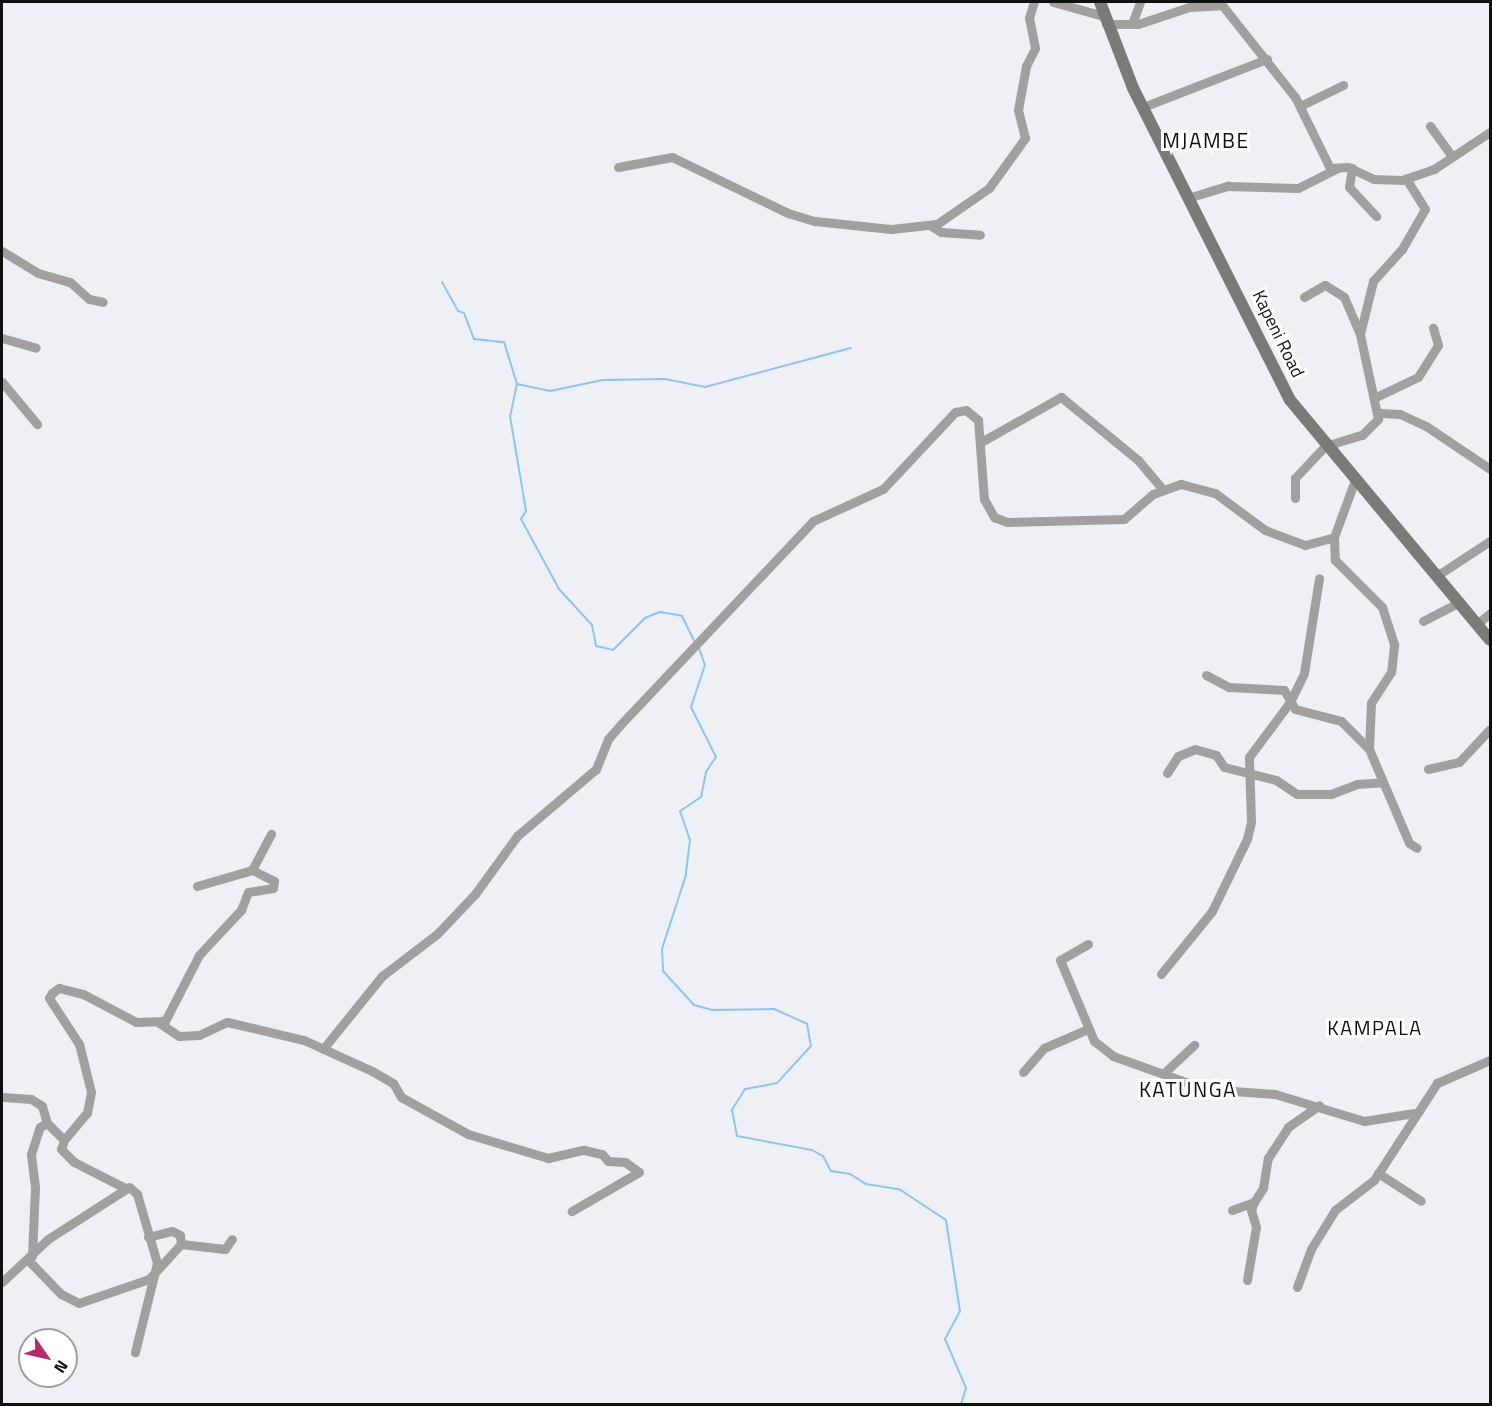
<!DOCTYPE html>
<html>
<head>
<meta charset="utf-8">
<style>
  body { margin:0 }
  #map { position:relative; width:1492px; height:1406px; overflow:hidden; background:#eef0f6; font-family:"Titillium Web",sans-serif }
  div>[style] { position:absolute }
  [style*='--x'] { left:calc(var(--x)*1px); top:calc(var(--y)*1px); width:calc(var(--w)*1px); rotate:calc(var(--a)*1deg) }
  .stream>* { height:2px; margin:-1px; padding:0 1px; transform-origin:1px; border-radius:1px; background:#8fc4ef }
  .minor>* { height:9px; margin:-4.5px; padding:0 4.5px; transform-origin:4.5px; border-radius:4.5px; background:#a2a09e }
  .secondary>* { height:12px; margin:-6px; padding:0 6px; transform-origin:6px; border-radius:6px; background:#7c7a77 }
  span { translate:-50% -50%; white-space:nowrap; text-align:center; line-height:1.15; -webkit-text-stroke:6px #fff; paint-order:stroke }
  .street-label { font-size:18px; color:#0f1012 }
  .neighbourhood-label { font-size:20px; color:#0f1012; letter-spacing:1.5px }
  .quarter-label { font-size:21px; color:#0f1012; letter-spacing:1.5px }
  .frame { position:absolute; inset:0; border:3px solid #0f1012; pointer-events:none }
  .north { position:absolute; left:18px; top:1328px; width:60px; height:60px; box-sizing:border-box; background:#fff; border:2px solid #9f9fa0; border-radius:50%; rotate:124deg; font-size:16px; font-weight:700; line-height:24px; text-align:center; color:#0f1012 }
  .north::after { content:''; display:block; margin:auto; width:21px; height:27px; background:#b32b6b; clip-path:polygon(50% 0,100% 100%,50% 72%,0 100%) }
</style>
</head>
<body>
<div id="map">
  <div class="stream">
    <i style="--x:442;--y:282;--w:33;--a:61"></i>
    <i style="--x:458;--y:311;--w:6;--a:18"></i>
    <i style="--x:464;--y:313;--w:28;--a:69"></i>
    <i style="--x:474;--y:339;--w:30;--a:6"></i>
    <i style="--x:504;--y:342;--w:44;--a:72.8"></i>
    <i style="--x:517;--y:384;--w:34;--a:12"></i>
    <i style="--x:550;--y:391;--w:54;--a:-11.7"></i>
    <i style="--x:603;--y:380;--w:62;--a:-0.9"></i>
    <i style="--x:665;--y:379;--w:41;--a:11.3"></i>
    <i style="--x:705;--y:387;--w:151;--a:-15"></i>
    <i style="--x:517;--y:384;--w:33;--a:102"></i>
    <i style="--x:510;--y:416;--w:96;--a:80.4"></i>
    <i style="--x:526;--y:511;--w:9;--a:122"></i>
    <i style="--x:521;--y:519;--w:80;--a:61.5"></i>
    <i style="--x:559;--y:589;--w:49;--a:47.5"></i>
    <i style="--x:592;--y:625;--w:21;--a:79"></i>
    <i style="--x:596;--y:646;--w:17;--a:13"></i>
    <i style="--x:613;--y:650;--w:45;--a:-45"></i>
    <i style="--x:645;--y:618;--w:16;--a:-22"></i>
    <i style="--x:660;--y:612;--w:22;--a:10"></i>
    <i style="--x:682;--y:616;--w:30;--a:64"></i>
    <i style="--x:699;--y:648;--w:18;--a:71"></i>
    <i style="--x:705;--y:665;--w:44;--a:108.4"></i>
    <i style="--x:691;--y:707;--w:56;--a:63.4"></i>
    <i style="--x:716;--y:757;--w:18;--a:124"></i>
    <i style="--x:706;--y:772;--w:25;--a:101"></i>
    <i style="--x:701;--y:797;--w:25;--a:146"></i>
    <i style="--x:680;--y:811;--w:31;--a:71"></i>
    <i style="--x:690;--y:840;--w:35;--a:97"></i>
    <i style="--x:686;--y:875;--w:78;--a:108"></i>
    <i style="--x:662;--y:949;--w:22;--a:87"></i>
    <i style="--x:663;--y:971;--w:46;--a:47.6"></i>
    <i style="--x:694;--y:1005;--w:20;--a:15"></i>
    <i style="--x:713;--y:1010;--w:61;--a:-0.9"></i>
    <i style="--x:774;--y:1009;--w:36;--a:24"></i>
    <i style="--x:807;--y:1024;--w:22;--a:80"></i>
    <i style="--x:811;--y:1046;--w:50;--a:132.6"></i>
    <i style="--x:777;--y:1083;--w:33;--a:169"></i>
    <i style="--x:745;--y:1089;--w:25;--a:122"></i>
    <i style="--x:732;--y:1110;--w:26;--a:79"></i>
    <i style="--x:737;--y:1136;--w:76;--a:10.6"></i>
    <i style="--x:812;--y:1150;--w:13;--a:29"></i>
    <i style="--x:823;--y:1156;--w:17;--a:62"></i>
    <i style="--x:831;--y:1171;--w:19;--a:9"></i>
    <i style="--x:850;--y:1174;--w:19;--a:32"></i>
    <i style="--x:866;--y:1184;--w:33;--a:9"></i>
    <i style="--x:899;--y:1189;--w:56;--a:33.4"></i>
    <i style="--x:946;--y:1220;--w:92;--a:81.3"></i>
    <i style="--x:960;--y:1311;--w:32;--a:118"></i>
    <i style="--x:945;--y:1339;--w:53;--a:66.8"></i>
    <i style="--x:966;--y:1388;--w:17;--a:107"></i>
  </div>
  <div class="minor">
    <i style="--x:1053;--y:2;--w:53;--a:15.4"></i>
    <i style="--x:1106;--y:24;--w:32;--a:0"></i>
    <i style="--x:1138;--y:24;--w:54;--a:-18.4"></i>
    <i style="--x:1189;--y:7;--w:33;--a:-3"></i>
    <i style="--x:1222;--y:5;--w:117;--a:51.6"></i>
    <i style="--x:1295;--y:97;--w:79;--a:63.8"></i>
    <i style="--x:1330;--y:168;--w:18;--a:-3"></i>
    <i style="--x:1348;--y:167;--w:29;--a:25"></i>
    <i style="--x:1374;--y:179;--w:28;--a:2"></i>
    <i style="--x:1402;--y:180;--w:34;--a:-19"></i>
    <i style="--x:1434;--y:169;--w:67;--a:-33.5"></i>
    <i style="--x:1132;--y:24;--w:23;--a:-70"></i>
    <i style="--x:1300;--y:106;--w:48;--a:-26"></i>
    <i style="--x:1143;--y:107;--w:133;--a:-21.2"></i>
    <i style="--x:1430;--y:126;--w:37;--a:54"></i>
    <i style="--x:618;--y:167;--w:55;--a:-10.5"></i>
    <i style="--x:672;--y:157;--w:129;--a:25.8"></i>
    <i style="--x:788;--y:213;--w:28;--a:17"></i>
    <i style="--x:815;--y:221;--w:76;--a:6"></i>
    <i style="--x:891;--y:229;--w:46;--a:-6.2"></i>
    <i style="--x:937;--y:224;--w:63;--a:-34.7"></i>
    <i style="--x:989;--y:188;--w:62;--a:-54.2"></i>
    <i style="--x:1025;--y:138;--w:29;--a:-104"></i>
    <i style="--x:1018;--y:110;--w:45;--a:-79.7"></i>
    <i style="--x:1026;--y:66;--w:20;--a:-63"></i>
    <i style="--x:1035;--y:48;--w:31;--a:-101"></i>
    <i style="--x:1029;--y:18;--w:17;--a:-73"></i>
    <i style="--x:1352;--y:168;--w:19;--a:99"></i>
    <i style="--x:1349;--y:187;--w:40;--a:47"></i>
    <i style="--x:1191;--y:197;--w:39;--a:-17"></i>
    <i style="--x:1228;--y:186;--w:70;--a:1.6"></i>
    <i style="--x:1298;--y:188;--w:45;--a:-26.6"></i>
    <i style="--x:931;--y:226;--w:12;--a:31"></i>
    <i style="--x:941;--y:232;--w:39;--a:4"></i>
    <i style="--x:2;--y:251;--w:42;--a:31.4"></i>
    <i style="--x:38;--y:273;--w:33;--a:16"></i>
    <i style="--x:70;--y:282;--w:25;--a:42"></i>
    <i style="--x:89;--y:299;--w:14;--a:12"></i>
    <i style="--x:1304;--y:297;--w:24;--a:-30"></i>
    <i style="--x:1325;--y:285;--w:22;--a:32"></i>
    <i style="--x:1344;--y:297;--w:40;--a:66.6"></i>
    <i style="--x:2;--y:338;--w:35;--a:16"></i>
    <i style="--x:2;--y:382;--w:55;--a:50.2"></i>
    <i style="--x:1376;--y:397;--w:47;--a:-25.5"></i>
    <i style="--x:1418;--y:377;--w:38;--a:-58"></i>
    <i style="--x:1438;--y:345;--w:18;--a:-106"></i>
    <i style="--x:1379;--y:413;--w:21;--a:3"></i>
    <i style="--x:1400;--y:414;--w:29;--a:25"></i>
    <i style="--x:1426;--y:426;--w:77;--a:33.9"></i>
    <i style="--x:981;--y:442;--w:92;--a:-29.4"></i>
    <i style="--x:1061;--y:397;--w:99;--a:39.3"></i>
    <i style="--x:1138;--y:460;--w:38;--a:50"></i>
    <i style="--x:1295;--y:498;--w:20;--a:-90"></i>
    <i style="--x:1295;--y:478;--w:44;--a:-46.8"></i>
    <i style="--x:1325;--y:446;--w:39;--a:-17"></i>
    <i style="--x:1362;--y:435;--w:23;--a:-45"></i>
    <i style="--x:1378;--y:419;--w:87;--a:-102"></i>
    <i style="--x:1360;--y:334;--w:55;--a:-76.2"></i>
    <i style="--x:1373;--y:281;--w:43;--a:-47.8"></i>
    <i style="--x:1402;--y:249;--w:46;--a:-60.1"></i>
    <i style="--x:1425;--y:209;--w:36;--a:-122"></i>
    <i style="--x:1334;--y:537;--w:23;--a:88"></i>
    <i style="--x:1335;--y:560;--w:66;--a:45"></i>
    <i style="--x:1382;--y:607;--w:40;--a:72"></i>
    <i style="--x:1394;--y:645;--w:27;--a:96"></i>
    <i style="--x:1391;--y:672;--w:37;--a:123"></i>
    <i style="--x:1371;--y:703;--w:46;--a:92.5"></i>
    <i style="--x:1438;--y:575;--w:62;--a:-33.2"></i>
    <i style="--x:1423;--y:621;--w:42;--a:-27.2"></i>
    <i style="--x:1477;--y:624;--w:17;--a:-40"></i>
    <i style="--x:1206;--y:675;--w:26;--a:28"></i>
    <i style="--x:1229;--y:687;--w:55;--a:3.1"></i>
    <i style="--x:1284;--y:690;--w:22;--a:60"></i>
    <i style="--x:1295;--y:709;--w:48;--a:14.6"></i>
    <i style="--x:1341;--y:721;--w:40;--a:45"></i>
    <i style="--x:1369;--y:749;--w:102;--a:66.9"></i>
    <i style="--x:1409;--y:843;--w:9;--a:32"></i>
    <i style="--x:1428;--y:769;--w:32;--a:-13"></i>
    <i style="--x:1459;--y:762;--w:45;--a:-46.8"></i>
    <i style="--x:1167;--y:773;--w:20;--a:-57"></i>
    <i style="--x:1178;--y:756;--w:18;--a:-22"></i>
    <i style="--x:1195;--y:749;--w:22;--a:16"></i>
    <i style="--x:1216;--y:755;--w:14;--a:56"></i>
    <i style="--x:1224;--y:767;--w:54;--a:14"></i>
    <i style="--x:1276;--y:780;--w:25;--a:34"></i>
    <i style="--x:1297;--y:794;--w:34;--a:0"></i>
    <i style="--x:1331;--y:794;--w:28;--a:-21"></i>
    <i style="--x:1357;--y:784;--w:26;--a:-4"></i>
    <i style="--x:197;--y:886;--w:57;--a:-16.2"></i>
    <i style="--x:252;--y:870;--w:41;--a:-62.2"></i>
    <i style="--x:1088;--y:944;--w:32;--a:150"></i>
    <i style="--x:1060;--y:960;--w:88;--a:67.2"></i>
    <i style="--x:1094;--y:1041;--w:24;--a:38"></i>
    <i style="--x:1113;--y:1056;--w:98;--a:19.7"></i>
    <i style="--x:1205;--y:1089;--w:70;--a:4.1"></i>
    <i style="--x:1275;--y:1094;--w:93;--a:16.9"></i>
    <i style="--x:1364;--y:1121;--w:51;--a:-9.1"></i>
    <i style="--x:1161;--y:974;--w:81;--a:-51"></i>
    <i style="--x:1212;--y:911;--w:80;--a:-64.1"></i>
    <i style="--x:1247;--y:839;--w:17;--a:-77"></i>
    <i style="--x:1251;--y:822;--w:65;--a:-91.8"></i>
    <i style="--x:1249;--y:757;--w:69;--a:-53.3"></i>
    <i style="--x:1290;--y:702;--w:32;--a:-64"></i>
    <i style="--x:1304;--y:673;--w:96;--a:-81"></i>
    <i style="--x:158;--y:1022;--w:25;--a:34"></i>
    <i style="--x:179;--y:1036;--w:20;--a:-3"></i>
    <i style="--x:199;--y:1035;--w:31;--a:-25"></i>
    <i style="--x:227;--y:1022;--w:79;--a:13.2"></i>
    <i style="--x:304;--y:1040;--w:75;--a:24.5"></i>
    <i style="--x:372;--y:1071;--w:24;--a:30"></i>
    <i style="--x:393;--y:1083;--w:16;--a:60"></i>
    <i style="--x:401;--y:1097;--w:77;--a:28.9"></i>
    <i style="--x:468;--y:1134;--w:84;--a:16.7"></i>
    <i style="--x:548;--y:1158;--w:37;--a:-13"></i>
    <i style="--x:584;--y:1150;--w:18;--a:13"></i>
    <i style="--x:602;--y:1154;--w:9;--a:49"></i>
    <i style="--x:608;--y:1161;--w:17;--a:3"></i>
    <i style="--x:625;--y:1162;--w:17;--a:36"></i>
    <i style="--x:639;--y:1172;--w:78;--a:149.8"></i>
    <i style="--x:323;--y:1049;--w:94;--a:-51.1"></i>
    <i style="--x:382;--y:976;--w:69;--a:-37.4"></i>
    <i style="--x:437;--y:934;--w:55;--a:-46.5"></i>
    <i style="--x:475;--y:894;--w:72;--a:-54.1"></i>
    <i style="--x:517;--y:836;--w:104;--a:-40.3"></i>
    <i style="--x:596;--y:769;--w:32;--a:-68"></i>
    <i style="--x:608;--y:739;--w:20;--a:-49"></i>
    <i style="--x:621;--y:724;--w:279;--a:-46.6"></i>
    <i style="--x:813;--y:521;--w:77;--a:-24.6"></i>
    <i style="--x:883;--y:489;--w:105;--a:-46.9"></i>
    <i style="--x:955;--y:412;--w:11;--a:-10"></i>
    <i style="--x:966;--y:410;--w:16;--a:40"></i>
    <i style="--x:978;--y:420;--w:79;--a:85.7"></i>
    <i style="--x:984;--y:499;--w:21;--a:61"></i>
    <i style="--x:994;--y:517;--w:14;--a:21"></i>
    <i style="--x:1007;--y:522;--w:117;--a:-1.5"></i>
    <i style="--x:1124;--y:519;--w:38;--a:-41"></i>
    <i style="--x:1153;--y:494;--w:30;--a:-20"></i>
    <i style="--x:1181;--y:484;--w:35;--a:15"></i>
    <i style="--x:1215;--y:493;--w:62;--a:36.5"></i>
    <i style="--x:1265;--y:530;--w:43;--a:20.6"></i>
    <i style="--x:1305;--y:545;--w:30;--a:-15"></i>
    <i style="--x:1334;--y:537;--w:61;--a:-69.8"></i>
    <i style="--x:1023;--y:1072;--w:32;--a:-49"></i>
    <i style="--x:1044;--y:1048;--w:48;--a:-23.4"></i>
    <i style="--x:1165;--y:1072;--w:40;--a:-43"></i>
    <i style="--x:3;--y:1097;--w:28;--a:4"></i>
    <i style="--x:31;--y:1099;--w:13;--a:32"></i>
    <i style="--x:42;--y:1106;--w:18;--a:74"></i>
    <i style="--x:47;--y:1123;--w:24;--a:45"></i>
    <i style="--x:64;--y:1140;--w:35;--a:-50"></i>
    <i style="--x:87;--y:1113;--w:21;--a:-79"></i>
    <i style="--x:91;--y:1092;--w:49;--a:-104"></i>
    <i style="--x:79;--y:1044;--w:55;--a:-123.1"></i>
    <i style="--x:49;--y:998;--w:6;--a:-59"></i>
    <i style="--x:52;--y:993;--w:9;--a:-36"></i>
    <i style="--x:59;--y:988;--w:25;--a:14"></i>
    <i style="--x:83;--y:994;--w:60;--a:27.8"></i>
    <i style="--x:136;--y:1022;--w:29;--a:-2"></i>
    <i style="--x:165;--y:1021;--w:74;--a:-62.7"></i>
    <i style="--x:199;--y:955;--w:62;--a:-47"></i>
    <i style="--x:241;--y:910;--w:19;--a:-69"></i>
    <i style="--x:248;--y:892;--w:25;--a:-9"></i>
    <i style="--x:273;--y:888;--w:7;--a:-82"></i>
    <i style="--x:274;--y:881;--w:25;--a:-153"></i>
    <i style="--x:64;--y:1140;--w:9;--a:108"></i>
    <i style="--x:61;--y:1149;--w:18;--a:45"></i>
    <i style="--x:74;--y:1162;--w:57;--a:27"></i>
    <i style="--x:1378;--y:1173;--w:51;--a:33.1"></i>
    <i style="--x:1232;--y:1210;--w:23;--a:-20"></i>
    <i style="--x:1254;--y:1202;--w:17;--a:-57"></i>
    <i style="--x:1263;--y:1188;--w:30;--a:-81"></i>
    <i style="--x:1268;--y:1158;--w:37;--a:-57"></i>
    <i style="--x:1288;--y:1127;--w:38;--a:-35"></i>
    <i style="--x:148;--y:1237;--w:25;--a:-14"></i>
    <i style="--x:172;--y:1231;--w:9;--a:27"></i>
    <i style="--x:180;--y:1235;--w:9;--a:84"></i>
    <i style="--x:32;--y:1256;--w:69;--a:-87.5"></i>
    <i style="--x:35;--y:1187;--w:33;--a:-97"></i>
    <i style="--x:31;--y:1154;--w:28;--a:-72"></i>
    <i style="--x:40;--y:1127;--w:8;--a:-30"></i>
    <i style="--x:29;--y:1261;--w:46;--a:45.9"></i>
    <i style="--x:61;--y:1294;--w:20;--a:27"></i>
    <i style="--x:79;--y:1303;--w:74;--a:-18.9"></i>
    <i style="--x:149;--y:1279;--w:47;--a:-47.6"></i>
    <i style="--x:181;--y:1244;--w:44;--a:6.5"></i>
    <i style="--x:225;--y:1249;--w:12;--a:-55"></i>
    <i style="--x:1247;--y:1280;--w:54;--a:-80.4"></i>
    <i style="--x:1256;--y:1227;--w:18;--a:-106"></i>
    <i style="--x:1251;--y:1210;--w:9;--a:-69"></i>
    <i style="--x:2;--y:1282;--w:63;--a:-43.1"></i>
    <i style="--x:48;--y:1239;--w:96;--a:-32.7"></i>
    <i style="--x:129;--y:1187;--w:11;--a:41"></i>
    <i style="--x:137;--y:1194;--w:72;--a:73.8"></i>
    <i style="--x:157;--y:1263;--w:92;--a:103.9"></i>
    <i style="--x:1297;--y:1287;--w:40;--a:-69.8"></i>
    <i style="--x:1311;--y:1249;--w:46;--a:-58.4"></i>
    <i style="--x:1335;--y:1210;--w:49;--a:-37.6"></i>
    <i style="--x:1374;--y:1180;--w:116;--a:-57"></i>
    <i style="--x:1437;--y:1083;--w:58;--a:-23.5"></i>
  </div>
  <div class="secondary">
    <i style="--x:1100;--y:2;--w:92;--a:69"></i>
    <i style="--x:1133;--y:88;--w:349;--a:63.3"></i>
    <i style="--x:1290;--y:400;--w:312;--a:50.2"></i>
  </div>
  <div class="street-label">
    <span style="left:1278px;top:334px;rotate:64deg">Kapeni Road</span>
  </div>
  <div class="neighbourhood-label">
    <span style="left:1375px;top:1027px">KAMPALA</span>
  </div>
  <div class="quarter-label">
    <span style="left:1206px;top:140px">MJAMBE</span>
    <span style="left:1188px;top:1089px">KATUNGA</span>
  </div>
  <div class="frame"></div>
  <div class="north">N</div>
</div>
</body>
</html>
